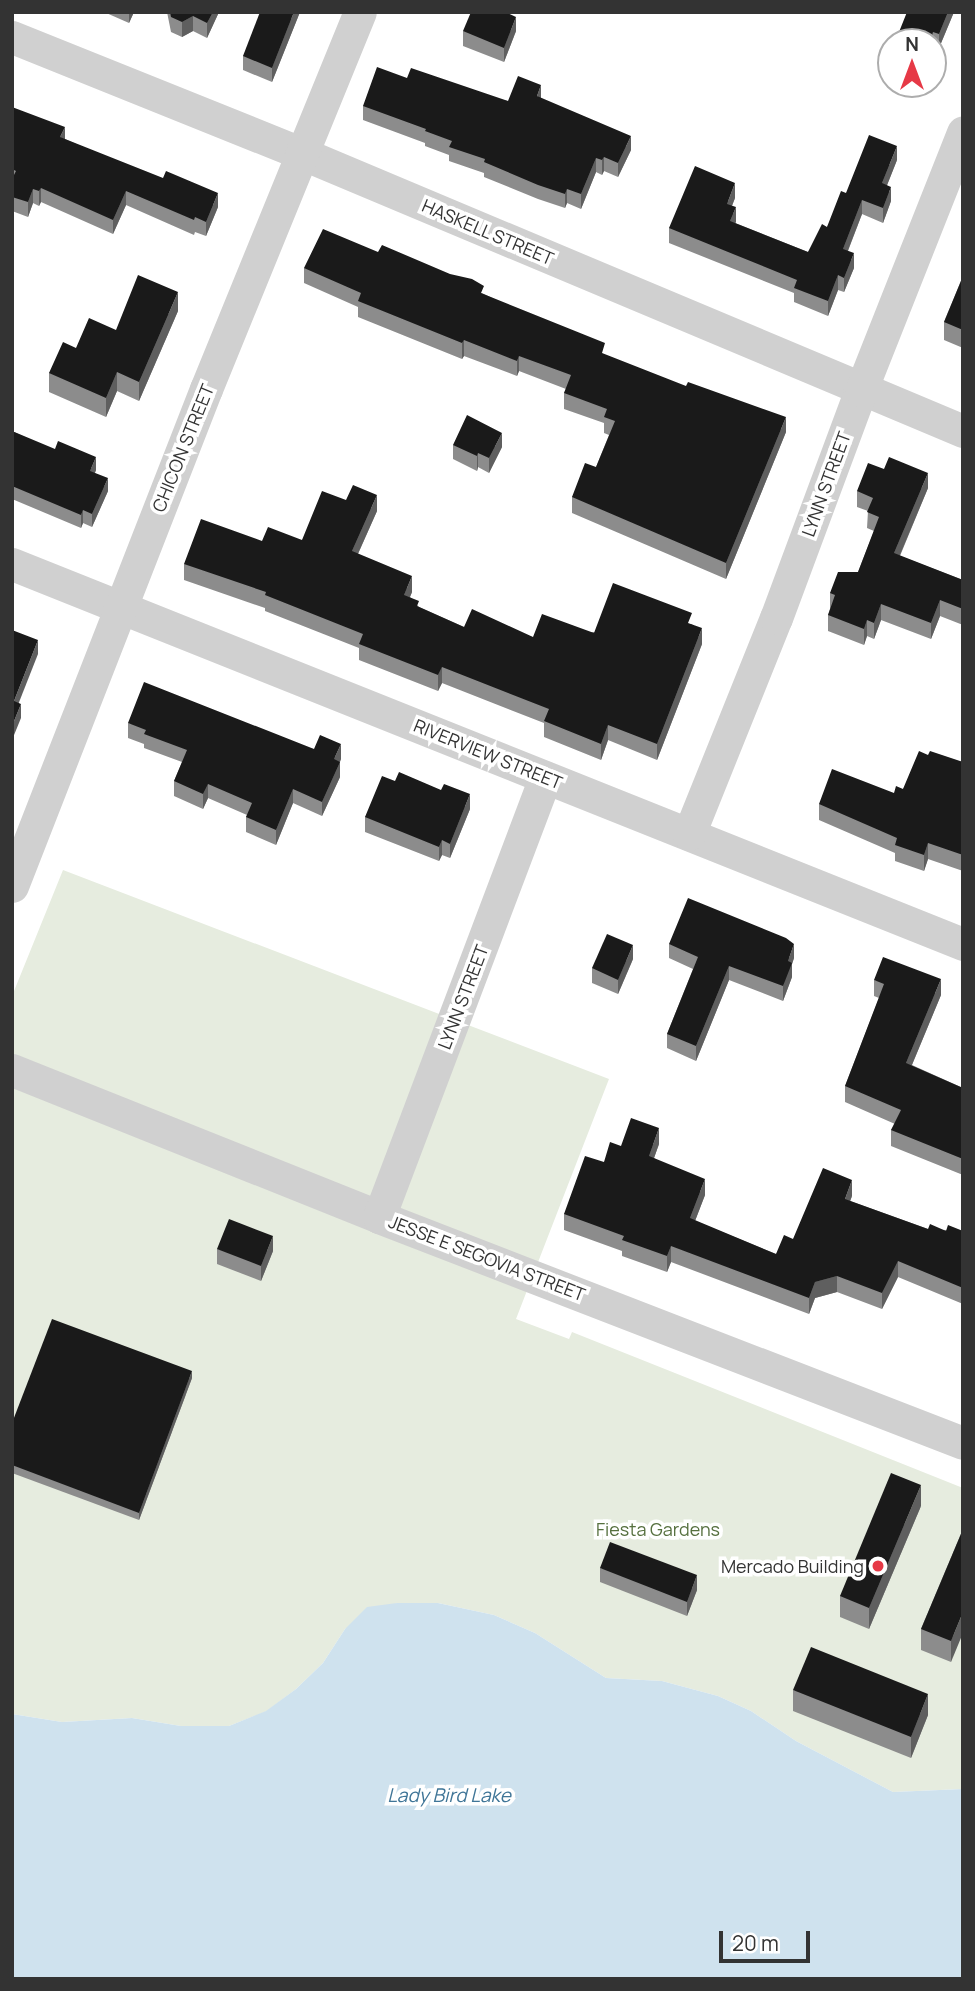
<!DOCTYPE html>
<html>
<head>
<meta charset="utf-8">
<style>
  body { margin:0 }
  #map { position:relative; width:975px; height:1991px; overflow:hidden; background:#fff; font-family:Manrope,sans-serif }
  div>[style] { position:absolute }
  [style*='--x'] { left:calc(var(--x)*1px); top:calc(var(--y)*1px); width:calc(var(--w)*1px); rotate:calc(var(--a)*1deg) }
  .green>* { inset:0; background:#e6ecdf }
  .water>* { inset:0; background:#cfe2ee }
  .minor>* { height:33px; margin:-16.5px; padding:0 16.5px; transform-origin:16.5px; border-radius:16.5px; background:#d0d0d0 }
  .wall>* { inset:0; background:#8c8c8c }
  .shaded-wall>* { inset:0; background:#5f5f5f }
  .building>* { inset:0; background:#1a1a1a }
  .dots>* { width:19px; height:19px; translate:-50% -50%; box-sizing:border-box; border:4px solid #fff; border-radius:50% }
  span { translate:-50% -50%; white-space:nowrap; text-align:center; line-height:1.15; -webkit-text-stroke:7px #fff; paint-order:stroke }
  .street-label { font-size:18px; color:#333 }
  .park-label { font-size:18px; color:#56703f }
  .poi-label { font-size:18px; color:#333 }
  .right { translate:-100% -50%; text-align:right }
  .water-label { font-size:19px; color:#3f7597; font-style:italic }
  .frame { position:absolute; inset:0; border:14px solid #333; pointer-events:none }
  .north { position:absolute; left:877px; top:28px; width:70px; height:70px; box-sizing:border-box; background:#fff; border:2px solid #adadad; border-radius:50%; rotate:0deg; font-size:19px; font-weight:700; line-height:28px; text-align:center; color:#333 }
  .north::after { content:''; display:block; margin:auto; width:24px; height:32px; background:#e63946; clip-path:polygon(50% 0,100% 100%,50% 72%,0 100%) }
  .scale { position:absolute; left:719px; top:1931px; width:91px; height:32px; box-sizing:border-box; border:4px solid #333; border-top:0; padding-left:9px; font-size:21px; line-height:24px; white-space:nowrap; color:#333; -webkit-text-stroke:5px #fff; paint-order:stroke }
</style>
</head>
<body>
<div id="map">
  <div class="green">
    <i style="clip-path:polygon(63px 870px,609px 1079px,516px 1319px,569px 1339px,572px 1332px,963px 1488px,963px 1789px,893px 1792px,796px 1741px,751px 1711px,718px 1696px,662px 1681px,606px 1678px,535px 1633px,494px 1615px,438px 1603px,397px 1603px,345px 1629px,323px 1663px,296px 1689px,267px 1711px,229px 1726px,181px 1726px,132px 1718px,62px 1722px,12px 1714px,12px 996px)"></i>
  </div>
  <div class="water">
    <i style="clip-path:polygon(397px 1603px,438px 1603px,494px 1615px,535px 1633px,606px 1678px,662px 1681px,718px 1696px,751px 1711px,796px 1741px,893px 1792px,963px 1789px,963px 1979px,12px 1979px,12px 1714px,62px 1722px,132px 1718px,181px 1726px,229px 1726px,266px 1711px,296px 1689px,323px 1663px,345px 1629px,367px 1607px)"></i>
  </div>
  <div class="minor">
    <i style="--x:12;--y:37;--w:311;--a:21.9"></i>
    <i style="--x:301;--y:153;--w:718;--a:22.78"></i>
    <i style="--x:12;--y:564;--w:1024;--a:21.78"></i>
    <i style="--x:689;--y:834;--w:233;--a:-68.1"></i>
    <i style="--x:776;--y:618;--w:243;--a:-69.6"></i>
    <i style="--x:861;--y:390;--w:277;--a:-68.4"></i>
    <i style="--x:12;--y:886;--w:534;--a:-68.68"></i>
    <i style="--x:206;--y:389;--w:407;--a:-67.8"></i>
    <i style="--x:12;--y:1070;--w:395;--a:21.8"></i>
    <i style="--x:379;--y:1217;--w:626;--a:21.16"></i>
    <i style="--x:379;--y:1217;--w:470;--a:-69.3"></i>
  </div>
  <div class="wall">
    <i style="clip-path:polygon(104px 12px,134px 12px,129px 23px)"></i>
    <i style="clip-path:polygon(167px 12px,219px 12px,207px 38px,193px 31px,182px 37px,171px 32px)"></i>
    <i style="clip-path:polygon(300px 12px,272px 82px,243px 70px,243px 56px)"></i>
    <i style="clip-path:polygon(907px 12px,954px 12px,939px 48px,933px 46px)"></i>
    <i style="clip-path:polygon(463px 31px,516px 31px,504px 62px,463px 46px)"></i>
    <i style="clip-path:polygon(407px 78px,508px 101px,541px 98px,631px 150px,618px 177px,604px 171px,602px 175px,596px 172px,581px 209px,567px 203px,565px 208px,538px 199px,484px 177px,484px 173px,449px 161px,449px 155px,425px 146px,425px 143px,363px 120px,363px 106px)"></i>
    <i style="clip-path:polygon(12px 107px,65px 139px,218px 207px,206px 236px,195px 232px,194px 235px,126px 205px,113px 234px,41px 202px,39px 206px,33px 203px,28px 217px,12px 211px)"></i>
    <i style="clip-path:polygon(897px 160px,887px 185px,891px 201px,883px 223px,862px 214px,848px 251px,854px 268px,844px 292px,838px 290px,828px 316px,794px 302px,794px 293px,669px 243px,669px 228px,735px 198px,732px 206px,735px 223px,808px 252px,827px 227px,846px 193px)"></i>
    <i style="clip-path:polygon(378px 252px,484px 294px,605px 355px,786px 432px,726px 579px,572px 513px,572px 497px,596px 467px,609px 435px,604px 433px,604px 423px,564px 409px,564px 393px,566px 389px,519px 371px,517px 376px,464px 356px,462px 359px,358px 317px,358px 307px,304px 283px,304px 268px)"></i>
    <i style="clip-path:polygon(963px 276px,963px 348px,944px 340px,944px 322px)"></i>
    <i style="clip-path:polygon(178px 311px,139px 401px,117px 391px,106px 417px,49px 392px,49px 373px,76px 348px,116px 330px)"></i>
    <i style="clip-path:polygon(12px 431px,96px 470px,95px 473px,108px 491px,92px 527px,83px 523px,81px 528px,12px 499px)"></i>
    <i style="clip-path:polygon(453px 445px,502px 447px,489px 473px,478px 467px,477px 471px,453px 459px)"></i>
    <i style="clip-path:polygon(928px 488px,900px 556px,963px 580px,963px 625px,940px 616px,931px 639px,881px 620px,874px 639px,867px 636px,864px 645px,828px 631px,828px 615px,830px 609px,830px 593px,858px 572px,874px 531px,867px 528px,868px 511px,857px 507px,857px 491px)"></i>
    <i style="clip-path:polygon(346px 500px,377px 511px,358px 554px,412px 592px,410px 597px,419px 607px,464px 627px,533px 637px,692px 624px,702px 644px,657px 760px,608px 740px,601px 760px,544px 737px,544px 723px,442px 683px,438px 691px,359px 660px,359px 648px,265px 611px,265px 608px,184px 580px,184px 564px,262px 541px,302px 540px)"></i>
    <i style="clip-path:polygon(128px 723px,314px 749px,341px 759px,340px 762px,340px 777px,322px 816px,293px 803px,276px 845px,246px 832px,246px 817px,247px 815px,208px 798px,203px 809px,174px 796px,174px 781px,182px 762px,144px 748px,144px 744px,128px 738px)"></i>
    <i style="clip-path:polygon(928px 755px,963px 762px,963px 871px,928px 859px,924px 871px,895px 861px,895px 853px,819px 820px,819px 804px,894px 793px,903px 789px)"></i>
    <i style="clip-path:polygon(395px 781px,470px 809px,450px 858px,442px 855px,439px 861px,365px 832px,365px 817px)"></i>
    <i style="clip-path:polygon(669px 944px,794px 958px,792px 964px,792px 977px,783px 1001px,729px 980px,696px 1061px,667px 1048px,667px 1034px,693px 969px,669px 958px)"></i>
    <i style="clip-path:polygon(633px 959px,618px 994px,592px 983px,592px 968px)"></i>
    <i style="clip-path:polygon(874px 980px,941px 995px,912px 1065px,963px 1088px,963px 1175px,891px 1146px,891px 1130px,895px 1124px,845px 1102px,845px 1086px,879px 998px,874px 996px)"></i>
    <i style="clip-path:polygon(659px 1144px,654px 1158px,705px 1195px,695px 1221px,776px 1254px,793px 1239px,852px 1196px,850px 1201px,928px 1229px,963px 1231px,963px 1304px,898px 1277px,882px 1309px,837px 1292px,815px 1298px,809px 1314px,671px 1262px,667px 1272px,622px 1256px,622px 1251px,564px 1230px,564px 1214px,604px 1162px,621px 1146px)"></i>
    <i style="clip-path:polygon(217px 1249px,273px 1251px,261px 1281px,217px 1264px)"></i>
    <i style="clip-path:polygon(192px 1378px,139px 1520px,12px 1473px,12px 1423px)"></i>
    <i style="clip-path:polygon(921px 1506px,869px 1629px,840px 1617px,840px 1596px)"></i>
    <i style="clip-path:polygon(963px 1529px,951px 1662px,921px 1650px,921px 1629px)"></i>
    <i style="clip-path:polygon(600px 1568px,697px 1590px,687px 1616px,600px 1582px)"></i>
    <i style="clip-path:polygon(793px 1690px,928px 1715px,911px 1758px,793px 1711px)"></i>
  </div>
  <div class="shaded-wall">
    <i style="clip-path:polygon(129px 12px,134px 12px,129px 23px)"></i>
    <i style="clip-path:polygon(213px 12px,219px 12px,207px 38px,207px 23px)"></i>
    <i style="clip-path:polygon(294px 12px,300px 12px,272px 82px,272px 68px)"></i>
    <i style="clip-path:polygon(948px 12px,954px 12px,939px 48px,939px 34px)"></i>
    <i style="clip-path:polygon(193px 16px,193px 31px,182px 37px,182px 22px)"></i>
    <i style="clip-path:polygon(516px 17px,516px 31px,504px 62px,504px 48px)"></i>
    <i style="clip-path:polygon(933px 32px,933px 47px,933px 42px,929px 42px)"></i>
    <i style="clip-path:polygon(541px 85px,541px 100px,537px 96px)"></i>
    <i style="clip-path:polygon(65px 127px,65px 141px,60px 137px)"></i>
    <i style="clip-path:polygon(631px 136px,631px 150px,618px 177px,618px 163px)"></i>
    <i style="clip-path:polygon(897px 146px,897px 160px,882px 198px,882px 183px)"></i>
    <i style="clip-path:polygon(604px 157px,604px 171px,602px 175px,602px 160px)"></i>
    <i style="clip-path:polygon(596px 158px,596px 172px,581px 209px,581px 194px)"></i>
    <i style="clip-path:polygon(735px 183px,735px 198px,727px 218px,727px 204px)"></i>
    <i style="clip-path:polygon(891px 187px,891px 201px,883px 223px,883px 208px)"></i>
    <i style="clip-path:polygon(41px 188px,41px 202px,39px 206px,39px 191px)"></i>
    <i style="clip-path:polygon(33px 189px,33px 203px,28px 217px,28px 202px)"></i>
    <i style="clip-path:polygon(567px 189px,567px 203px,565px 208px,565px 194px)"></i>
    <i style="clip-path:polygon(126px 191px,126px 205px,113px 234px,113px 220px)"></i>
    <i style="clip-path:polygon(218px 193px,218px 207px,206px 236px,206px 222px)"></i>
    <i style="clip-path:polygon(862px 200px,862px 214px,843px 263px,843px 249px)"></i>
    <i style="clip-path:polygon(736px 207px,736px 222px,730px 236px,730px 221px)"></i>
    <i style="clip-path:polygon(854px 253px,854px 268px,844px 292px,844px 278px)"></i>
    <i style="clip-path:polygon(838px 275px,838px 290px,828px 316px,828px 301px)"></i>
    <i style="clip-path:polygon(178px 292px,178px 311px,139px 401px,139px 382px)"></i>
    <i style="clip-path:polygon(464px 340px,464px 356px,462px 359px,462px 343px)"></i>
    <i style="clip-path:polygon(519px 356px,519px 371px,517px 376px,517px 361px)"></i>
    <i style="clip-path:polygon(117px 372px,117px 391px,106px 417px,106px 398px)"></i>
    <i style="clip-path:polygon(786px 417px,786px 432px,726px 579px,726px 563px)"></i>
    <i style="clip-path:polygon(502px 433px,502px 447px,489px 473px,489px 458px)"></i>
    <i style="clip-path:polygon(478px 453px,478px 467px,477px 471px,477px 456px)"></i>
    <i style="clip-path:polygon(96px 457px,96px 470px,90px 484px,90px 471px)"></i>
    <i style="clip-path:polygon(928px 473px,928px 488px,894px 569px,894px 553px)"></i>
    <i style="clip-path:polygon(108px 478px,108px 491px,92px 527px,92px 514px)"></i>
    <i style="clip-path:polygon(377px 495px,377px 511px,352px 567px,352px 551px)"></i>
    <i style="clip-path:polygon(83px 510px,83px 523px,81px 528px,81px 515px)"></i>
    <i style="clip-path:polygon(412px 576px,412px 592px,404px 611px,404px 595px)"></i>
    <i style="clip-path:polygon(940px 600px,940px 616px,931px 639px,931px 623px)"></i>
    <i style="clip-path:polygon(881px 604px,881px 620px,874px 639px,874px 623px)"></i>
    <i style="clip-path:polygon(867px 620px,867px 636px,864px 645px,864px 629px)"></i>
    <i style="clip-path:polygon(702px 628px,702px 644px,657px 760px,657px 744px)"></i>
    <i style="clip-path:polygon(38px 640px,38px 654px,14px 715px,14px 701px)"></i>
    <i style="clip-path:polygon(442px 667px,442px 683px,438px 691px,438px 675px)"></i>
    <i style="clip-path:polygon(21px 704px,21px 718px,12px 740px,12px 726px)"></i>
    <i style="clip-path:polygon(608px 725px,608px 740px,601px 760px,601px 744px)"></i>
    <i style="clip-path:polygon(14px 740px,14px 754px,12px 757px,12px 743px)"></i>
    <i style="clip-path:polygon(341px 744px,341px 759px,334px 774px,334px 759px)"></i>
    <i style="clip-path:polygon(340px 762px,340px 777px,322px 816px,322px 802px)"></i>
    <i style="clip-path:polygon(208px 784px,208px 798px,203px 809px,203px 794px)"></i>
    <i style="clip-path:polygon(293px 789px,293px 803px,276px 845px,276px 830px)"></i>
    <i style="clip-path:polygon(470px 794px,470px 809px,450px 858px,450px 844px)"></i>
    <i style="clip-path:polygon(442px 840px,442px 855px,439px 861px,439px 847px)"></i>
    <i style="clip-path:polygon(928px 843px,928px 859px,924px 871px,924px 855px)"></i>
    <i style="clip-path:polygon(794px 944px,794px 958px,792px 964px,792px 977px,783px 1001px,783px 986px,788px 961px)"></i>
    <i style="clip-path:polygon(633px 945px,633px 959px,618px 994px,618px 980px)"></i>
    <i style="clip-path:polygon(729px 966px,729px 980px,696px 1061px,696px 1046px)"></i>
    <i style="clip-path:polygon(941px 979px,941px 995px,906px 1079px,906px 1063px)"></i>
    <i style="clip-path:polygon(659px 1128px,659px 1144px,649px 1172px,649px 1156px)"></i>
    <i style="clip-path:polygon(705px 1179px,705px 1195px,690px 1234px,690px 1218px)"></i>
    <i style="clip-path:polygon(852px 1180px,852px 1196px,845px 1215px,845px 1199px)"></i>
    <i style="clip-path:polygon(273px 1236px,273px 1251px,261px 1281px,261px 1266px)"></i>
    <i style="clip-path:polygon(671px 1246px,671px 1262px,667px 1272px,667px 1256px)"></i>
    <i style="clip-path:polygon(898px 1261px,898px 1277px,882px 1309px,882px 1293px)"></i>
    <i style="clip-path:polygon(837px 1276px,837px 1292px,815px 1298px,809px 1314px,809px 1298px,815px 1282px)"></i>
    <i style="clip-path:polygon(192px 1371px,192px 1378px,139px 1520px,139px 1513px)"></i>
    <i style="clip-path:polygon(921px 1485px,921px 1506px,869px 1629px,869px 1608px)"></i>
    <i style="clip-path:polygon(697px 1575px,697px 1590px,687px 1616px,687px 1602px)"></i>
    <i style="clip-path:polygon(963px 1612px,963px 1633px,951px 1662px,951px 1641px)"></i>
    <i style="clip-path:polygon(928px 1694px,928px 1715px,911px 1758px,911px 1737px)"></i>
  </div>
  <div class="building">
    <i style="clip-path:polygon(170px 12px,213px 12px,207px 23px,193px 16px,182px 22px,171px 17px)"></i>
    <i style="clip-path:polygon(260px 12px,294px 12px,272px 68px,243px 56px)"></i>
    <i style="clip-path:polygon(471px 12px,505px 12px,516px 17px,504px 48px,463px 31px)"></i>
    <i style="clip-path:polygon(907px 12px,948px 12px,939px 34px,933px 32px,929px 42px,895px 42px)"></i>
    <i style="clip-path:polygon(377px 67px,407px 78px,411px 68px,508px 101px,518px 76px,541px 85px,537px 96px,631px 136px,618px 163px,604px 157px,602px 160px,596px 158px,581px 194px,567px 189px,565px 194px,538px 185px,484px 162px,485px 159px,449px 147px,452px 141px,425px 131px,426px 129px,363px 106px)"></i>
    <i style="clip-path:polygon(12px 107px,65px 127px,60px 137px,163px 178px,166px 171px,218px 193px,206px 222px,195px 217px,194px 220px,126px 191px,113px 220px,41px 188px,39px 191px,33px 189px,28px 202px,12px 197px,12px 179px,16px 171px,12px 169px)"></i>
    <i style="clip-path:polygon(869px 135px,897px 146px,882px 183px,891px 187px,883px 208px,862px 200px,843px 249px,854px 253px,844px 278px,838px 275px,828px 301px,794px 288px,797px 280px,669px 228px,695px 166px,735px 183px,727px 204px,736px 207px,730px 221px,808px 252px,822px 224px,827px 227px,841px 191px,846px 193px)"></i>
    <i style="clip-path:polygon(323px 229px,378px 252px,382px 245px,450px 274px,472px 279px,484px 286px,481px 293px,605px 343px,602px 353px,686px 386px,688px 382px,786px 417px,726px 563px,572px 497px,585px 463px,596px 467px,615px 421px,604px 417px,607px 409px,564px 393px,571px 375px,519px 356px,517px 361px,464px 340px,462px 343px,358px 301px,361px 293px,304px 268px)"></i>
    <i style="clip-path:polygon(138px 275px,178px 292px,139px 382px,117px 372px,106px 398px,49px 373px,63px 342px,76px 348px,89px 318px,116px 330px)"></i>
    <i style="clip-path:polygon(963px 276px,963px 330px,944px 322px)"></i>
    <i style="clip-path:polygon(467px 415px,502px 433px,489px 458px,478px 453px,477px 456px,453px 445px)"></i>
    <i style="clip-path:polygon(12px 431px,55px 449px,58px 441px,96px 457px,90px 471px,108px 478px,92px 514px,83px 510px,81px 515px,12px 486px)"></i>
    <i style="clip-path:polygon(889px 457px,928px 473px,894px 553px,963px 580px,963px 609px,940px 600px,931px 623px,881px 604px,874px 623px,867px 620px,864px 629px,828px 615px,835px 595px,830px 593px,838px 572px,858px 572px,879px 517px,867px 512px,873px 498px,857px 491px,868px 463px,884px 469px)"></i>
    <i style="clip-path:polygon(353px 485px,377px 495px,352px 551px,412px 576px,404px 595px,419px 601px,417px 606px,464px 627px,472px 609px,533px 637px,542px 614px,594px 633px,613px 583px,692px 613px,688px 623px,702px 628px,657px 744px,608px 725px,601px 744px,544px 721px,549px 709px,442px 667px,438px 675px,359px 644px,363px 634px,265px 595px,266px 592px,184px 564px,201px 519px,262px 541px,268px 527px,302px 540px,322px 491px,346px 500px)"></i>
    <i style="clip-path:polygon(12px 630px,38px 640px,14px 701px,21px 704px,12px 726px)"></i>
    <i style="clip-path:polygon(144px 682px,314px 749px,320px 735px,341px 744px,334px 759px,340px 762px,322px 802px,293px 789px,276px 830px,246px 817px,252px 803px,208px 784px,203px 794px,174px 781px,187px 750px,144px 734px,146px 730px,128px 723px)"></i>
    <i style="clip-path:polygon(919px 751px,928px 755px,930px 751px,963px 762px,963px 855px,928px 843px,924px 855px,895px 845px,897px 838px,819px 804px,832px 769px,894px 793px,896px 786px,903px 789px)"></i>
    <i style="clip-path:polygon(399px 772px,441px 790px,444px 784px,470px 794px,450px 844px,442px 840px,439px 847px,365px 817px,382px 776px,395px 781px)"></i>
    <i style="clip-path:polygon(688px 898px,786px 938px,794px 944px,788px 961px,792px 963px,783px 986px,729px 966px,696px 1046px,667px 1034px,698px 957px,669px 944px)"></i>
    <i style="clip-path:polygon(607px 934px,633px 945px,618px 980px,592px 968px)"></i>
    <i style="clip-path:polygon(883px 957px,941px 979px,906px 1063px,963px 1088px,963px 1159px,891px 1130px,901px 1110px,845px 1086px,884px 984px,874px 980px)"></i>
    <i style="clip-path:polygon(631px 1118px,659px 1128px,649px 1156px,705px 1179px,690px 1218px,776px 1254px,784px 1235px,793px 1239px,823px 1168px,852px 1180px,845px 1199px,928px 1229px,930px 1224px,946px 1231px,948px 1225px,963px 1231px,963px 1288px,898px 1261px,882px 1293px,837px 1276px,815px 1282px,809px 1298px,671px 1246px,667px 1256px,622px 1240px,624px 1236px,564px 1214px,585px 1156px,604px 1162px,610px 1142px,621px 1146px)"></i>
    <i style="clip-path:polygon(229px 1219px,273px 1236px,261px 1266px,217px 1249px)"></i>
    <i style="clip-path:polygon(52px 1319px,192px 1371px,139px 1513px,12px 1465px,12px 1423px)"></i>
    <i style="clip-path:polygon(891px 1473px,921px 1485px,869px 1608px,840px 1596px)"></i>
    <i style="clip-path:polygon(963px 1529px,963px 1612px,951px 1641px,921px 1629px)"></i>
    <i style="clip-path:polygon(610px 1542px,697px 1575px,687px 1602px,600px 1568px)"></i>
    <i style="clip-path:polygon(811px 1647px,928px 1694px,911px 1737px,793px 1690px)"></i>
  </div>
  <div class="dots">
    <i style="left:878px;top:1566px;background:#e63946"></i>
  </div>
  <div class="street-label">
    <span style="left:488px;top:232px;rotate:23deg">HASKELL STREET</span>
    <span style="left:183px;top:448px;rotate:-68deg">CHICON STREET</span>
    <span style="left:826px;top:484px;rotate:-70deg">LYNN STREET</span>
    <span style="left:488px;top:754px;rotate:22deg">RIVERVIEW STREET</span>
    <span style="left:463px;top:997px;rotate:-69deg">LYNN STREET</span>
    <span style="left:487px;top:1258px;rotate:21deg">JESSE E SEGOVIA STREET</span>
  </div>
  <div class="park-label">
    <span style="left:658px;top:1529px">Fiesta Gardens</span>
  </div>
  <div class="poi-label">
    <span class="right" style="left:864px;top:1566px">Mercado Building</span>
  </div>
  <div class="water-label">
    <span style="left:449px;top:1796px">Lady Bird Lake</span>
  </div>
  <div class="frame"></div>
  <div class="north">N</div>
  <div class="scale">20 m</div>
</div>
</body>
</html>
